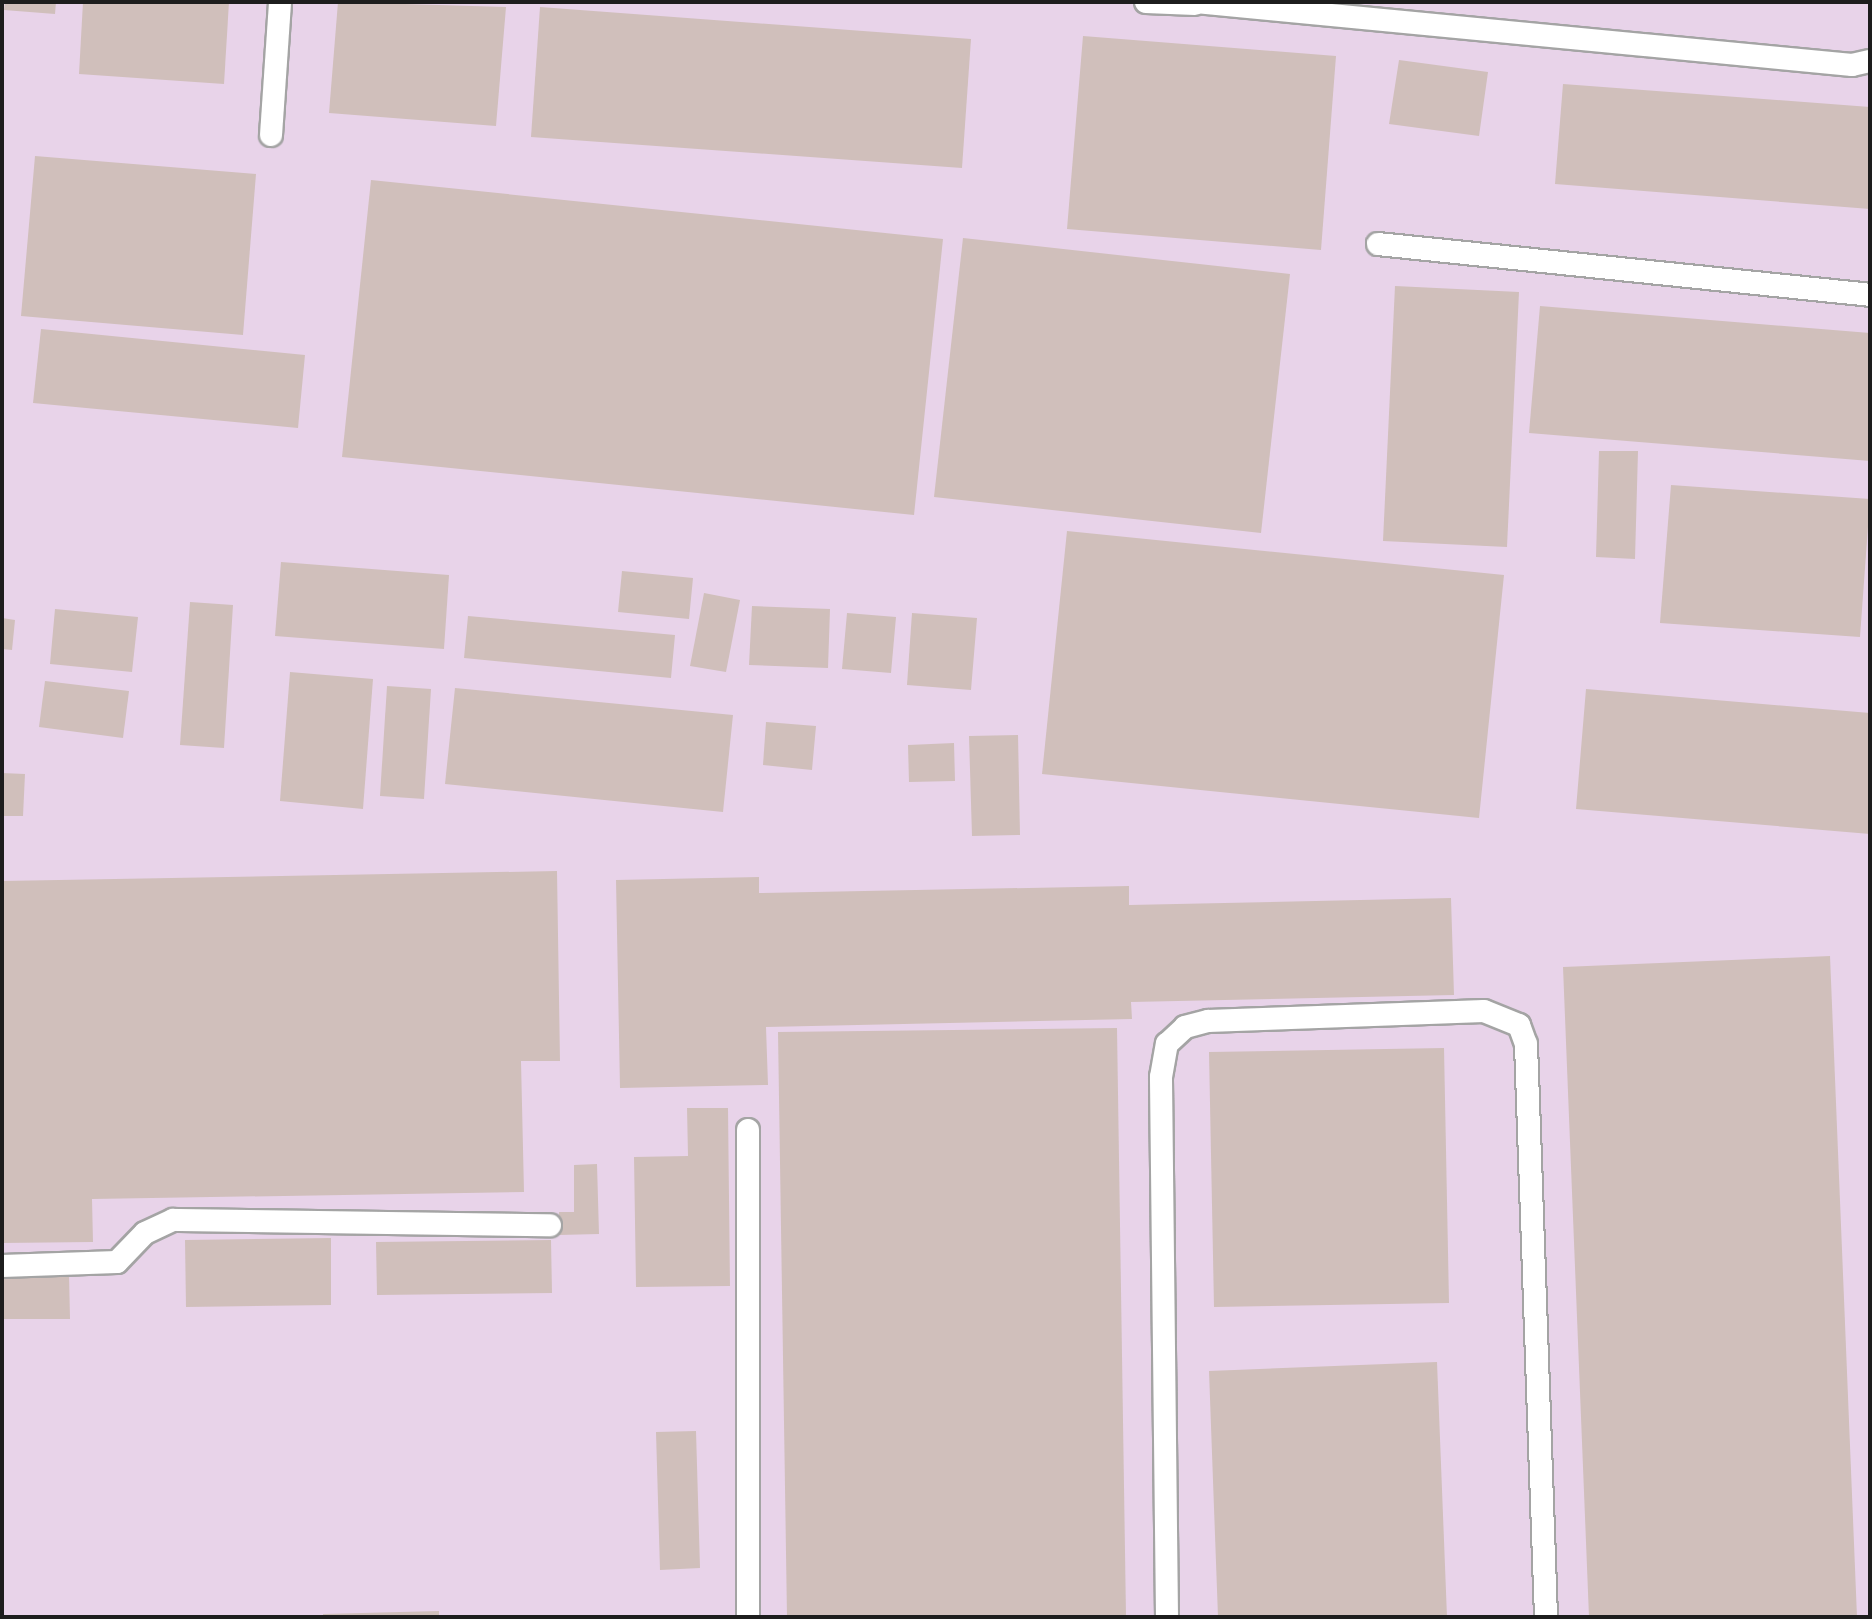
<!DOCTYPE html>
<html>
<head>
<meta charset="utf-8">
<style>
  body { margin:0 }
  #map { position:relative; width:1872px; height:1619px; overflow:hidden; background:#efe8e2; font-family:"Noto Sans",sans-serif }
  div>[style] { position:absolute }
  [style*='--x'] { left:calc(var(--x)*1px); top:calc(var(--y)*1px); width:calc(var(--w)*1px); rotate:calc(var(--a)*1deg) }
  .industrial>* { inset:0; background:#e8d3e9 }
  .building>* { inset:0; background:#d0bfbb }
  .roads { filter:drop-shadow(2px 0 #a4a4a4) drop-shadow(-2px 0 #a4a4a4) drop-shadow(0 2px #a4a4a4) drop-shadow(0 -2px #a4a4a4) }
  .service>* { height:22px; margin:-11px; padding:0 11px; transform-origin:11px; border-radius:11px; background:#fff }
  span { translate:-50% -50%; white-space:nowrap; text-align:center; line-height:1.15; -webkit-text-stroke:6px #fff; paint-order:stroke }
  .frame { position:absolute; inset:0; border:4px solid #1d1d1d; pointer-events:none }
</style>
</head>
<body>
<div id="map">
  <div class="industrial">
    <i style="clip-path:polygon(2px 2px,1870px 2px,1870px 1617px,2px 1617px)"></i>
  </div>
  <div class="building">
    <i style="clip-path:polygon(5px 2px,56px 2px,55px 14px,4px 10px)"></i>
    <i style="clip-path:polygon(83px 2px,229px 2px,224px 84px,79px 74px)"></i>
    <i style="clip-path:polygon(338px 2px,506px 7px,496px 126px,329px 113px)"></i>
    <i style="clip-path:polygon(540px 7px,971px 39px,962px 168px,531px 137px)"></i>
    <i style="clip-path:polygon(1083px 36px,1336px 56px,1321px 250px,1067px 229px)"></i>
    <i style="clip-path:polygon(1399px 60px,1488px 72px,1479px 136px,1389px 124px)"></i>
    <i style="clip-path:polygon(1563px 84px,1870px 107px,1870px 209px,1555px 184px)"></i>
    <i style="clip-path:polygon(35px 156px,256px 174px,243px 335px,21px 316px)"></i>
    <i style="clip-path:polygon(371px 180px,943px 239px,914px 515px,342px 457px)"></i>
    <i style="clip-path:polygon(963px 238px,1290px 274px,1261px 533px,934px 497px)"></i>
    <i style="clip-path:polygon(1395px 286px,1519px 292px,1507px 547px,1383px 541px)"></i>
    <i style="clip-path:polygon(1540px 306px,1870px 333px,1870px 461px,1529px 433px)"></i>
    <i style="clip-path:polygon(41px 329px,305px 355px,298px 428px,33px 403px)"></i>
    <i style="clip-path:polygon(1599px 451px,1638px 451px,1635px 559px,1596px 557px)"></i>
    <i style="clip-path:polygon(1671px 485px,1870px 499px,1860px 637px,1660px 623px)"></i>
    <i style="clip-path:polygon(1067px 531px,1504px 575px,1479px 818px,1042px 774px)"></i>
    <i style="clip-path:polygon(281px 562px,449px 575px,444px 649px,275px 636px)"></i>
    <i style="clip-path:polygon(622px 571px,693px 578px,689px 619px,618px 612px)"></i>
    <i style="clip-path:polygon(704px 593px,740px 600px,726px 672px,690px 666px)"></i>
    <i style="clip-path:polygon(190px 602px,233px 605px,224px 748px,180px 745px)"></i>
    <i style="clip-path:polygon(752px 606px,830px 609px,828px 668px,749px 665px)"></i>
    <i style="clip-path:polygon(55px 609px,138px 617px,132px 672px,50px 664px)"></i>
    <i style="clip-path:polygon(847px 613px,896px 617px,891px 673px,842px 669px)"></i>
    <i style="clip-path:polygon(912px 613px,977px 618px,971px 690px,907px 685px)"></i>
    <i style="clip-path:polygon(468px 616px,675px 635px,671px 678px,464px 658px)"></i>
    <i style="clip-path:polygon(2px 618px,15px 620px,12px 650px,2px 649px)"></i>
    <i style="clip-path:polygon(290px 672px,373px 679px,363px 809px,280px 801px)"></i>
    <i style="clip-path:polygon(45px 681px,129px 691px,123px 738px,39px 727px)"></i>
    <i style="clip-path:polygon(387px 686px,431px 689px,424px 799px,380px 796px)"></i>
    <i style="clip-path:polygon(455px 688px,733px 715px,723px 812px,445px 784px)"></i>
    <i style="clip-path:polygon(1586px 689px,1870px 713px,1870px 834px,1576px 809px)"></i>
    <i style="clip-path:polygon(766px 722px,816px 726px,812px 770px,763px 765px)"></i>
    <i style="clip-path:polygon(1018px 735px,1020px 835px,972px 836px,969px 736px)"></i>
    <i style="clip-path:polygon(954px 743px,955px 781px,909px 782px,908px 745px)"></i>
    <i style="clip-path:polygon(2px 773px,25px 774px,23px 816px,2px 816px)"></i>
    <i style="clip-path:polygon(557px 871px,560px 1061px,521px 1061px,524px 1192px,92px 1199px,93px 1242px,2px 1243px,2px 881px)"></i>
    <i style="clip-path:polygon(759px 877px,759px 893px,1129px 886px,1129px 905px,1451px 898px,1454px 995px,1131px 1002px,1132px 1019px,766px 1027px,768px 1085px,620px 1088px,616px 880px)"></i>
    <i style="clip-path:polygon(1830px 956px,1857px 1617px,1589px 1617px,1563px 967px)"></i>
    <i style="clip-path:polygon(1117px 1028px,1126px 1617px,787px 1617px,778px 1032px)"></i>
    <i style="clip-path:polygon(1444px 1048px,1449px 1303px,1214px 1307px,1209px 1052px)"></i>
    <i style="clip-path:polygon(687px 1108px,728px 1108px,730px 1286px,636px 1287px,634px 1157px,688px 1156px)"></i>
    <i style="clip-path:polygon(597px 1164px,599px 1234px,559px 1235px,559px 1212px,574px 1212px,574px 1165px)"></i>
    <i style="clip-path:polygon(331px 1238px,331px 1305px,186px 1307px,185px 1240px)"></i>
    <i style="clip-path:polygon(551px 1240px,552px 1293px,377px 1295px,376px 1242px)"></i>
    <i style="clip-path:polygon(69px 1274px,70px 1319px,2px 1319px,2px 1275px)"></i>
    <i style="clip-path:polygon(1437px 1362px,1447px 1617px,1218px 1617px,1209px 1371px)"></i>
    <i style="clip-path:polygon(696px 1431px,700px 1568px,660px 1570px,656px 1432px)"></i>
    <i style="clip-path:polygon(439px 1611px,439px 1617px,323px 1617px,323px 1614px)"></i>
  </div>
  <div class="roads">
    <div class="service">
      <i style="--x:1146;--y:2;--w:49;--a:2.3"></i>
      <i style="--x:1196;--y:2;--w:659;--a:5.49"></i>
      <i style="--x:1852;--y:65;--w:18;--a:-13"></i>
      <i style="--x:271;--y:135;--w:133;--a:-86.1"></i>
      <i style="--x:1378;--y:244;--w:495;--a:5.9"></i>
      <i style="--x:748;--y:1130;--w:487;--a:90"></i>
      <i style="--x:2;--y:1266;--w:115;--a:-2"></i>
      <i style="--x:117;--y:1262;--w:40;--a:-46"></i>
      <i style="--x:145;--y:1233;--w:31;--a:-25"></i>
      <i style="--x:173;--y:1220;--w:377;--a:0.8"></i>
      <i style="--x:1167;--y:1617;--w:540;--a:-90.64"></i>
      <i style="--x:1161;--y:1077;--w:34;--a:-80"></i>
      <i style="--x:1167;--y:1044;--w:25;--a:-43"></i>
      <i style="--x:1185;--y:1027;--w:24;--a:-15"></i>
      <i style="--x:1208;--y:1021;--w:276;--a:-2.1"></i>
      <i style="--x:1484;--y:1011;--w:38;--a:22"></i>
      <i style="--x:1519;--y:1025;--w:20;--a:70"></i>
      <i style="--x:1526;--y:1044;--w:573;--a:88"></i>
    </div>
  </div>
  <div class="frame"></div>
</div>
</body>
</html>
